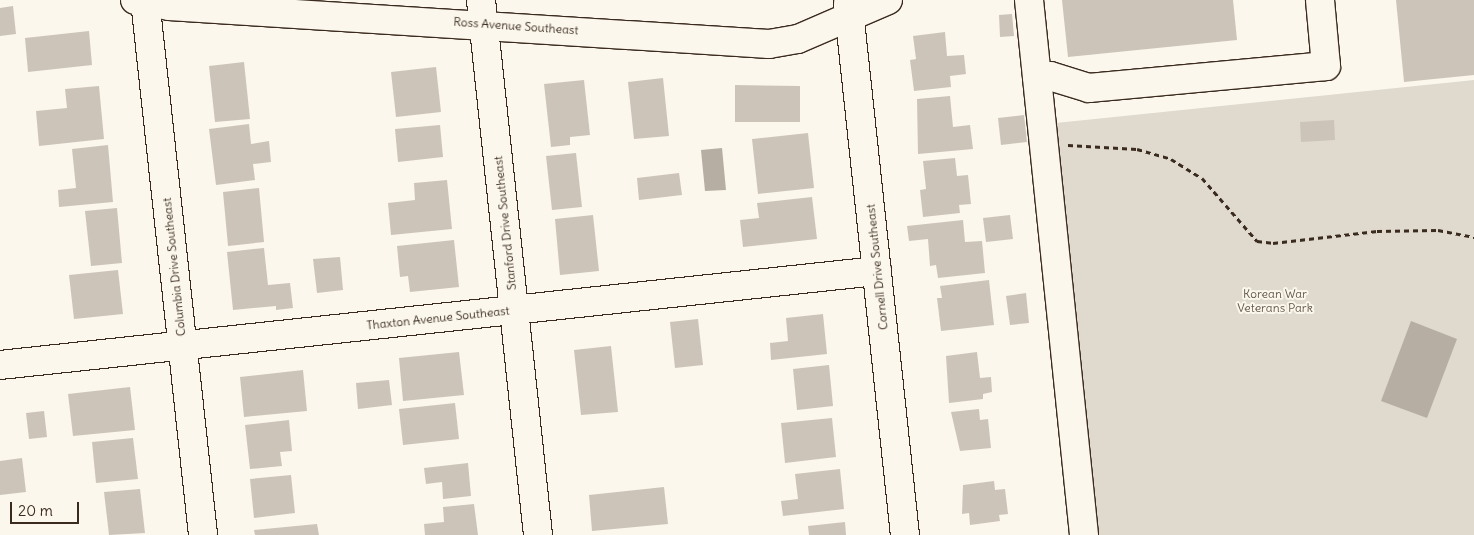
<!DOCTYPE html>
<html>
<head>
<meta charset="utf-8">
<style>
  body { margin:0 }
  #map { position:relative; width:1474px; height:535px; overflow:hidden; background:#fbf7ec; font-family:Delius,sans-serif }
  div>[style] { position:absolute }
  [style*='--x'] { left:calc(var(--x)*1px); top:calc(var(--y)*1px); width:calc(var(--w)*1px); rotate:calc(var(--a)*1deg) }
  .green>* { inset:0; background:#dfd9ce }
  .water>* { inset:0; background:#b6aea2 }
  .building>* { inset:0; background:#ccc4b9 }
  .path>* { height:3px; margin-top:-1.5px; transform-origin:0; background:repeating-linear-gradient(90deg,#3b2a1e 0 5px,transparent 0 9px) }
  .roads { filter:drop-shadow(1px 0 #3b2a1e) drop-shadow(-1px 0 #3b2a1e) drop-shadow(0 1px #3b2a1e) drop-shadow(0 -1px #3b2a1e) }
  .minor>* { height:28px; margin:-14px; padding:0 14px; transform-origin:14px; border-radius:14px; background:#fbf7ec }
  span { translate:-50% -50%; white-space:nowrap; text-align:center; line-height:1.15; -webkit-text-stroke:4px #fbf7ec; paint-order:stroke }
  .street-label { font-size:12px; color:#3b2a1e }
  .park-label { font-size:12px; color:#64564a }
  .scale { position:absolute; left:10px; top:502px; width:69px; height:22px; box-sizing:border-box; border:2px solid #3b2a1e; border-top:0; padding-left:6px; font-size:15px; line-height:18px; white-space:nowrap; color:#3b2a1e; -webkit-text-stroke:4px #fbf7ec; paint-order:stroke }
</style>
</head>
<body>
<div id="map">
  <div class="green">
    <i style="clip-path:polygon(1474px 80px,1474px 535px,1099px 535px,1056px 123px)"></i>
  </div>
  <div class="water">
    <i style="clip-path:polygon(722px 148px,726px 190px,705px 191px,701px 150px)"></i>
    <i style="clip-path:polygon(1411px 321px,1457px 339px,1427px 418px,1381px 401px)"></i>
  </div>
  <div class="building">
    <i style="clip-path:polygon(1062px 0,1233px 0,1237px 40px,1068px 57px)"></i>
    <i style="clip-path:polygon(1396px 0,1474px 0,1474px 75px,1404px 82px)"></i>
    <i style="clip-path:polygon(13px 6px,16px 34px,0 36px,0 8px)"></i>
    <i style="clip-path:polygon(1012px 14px,1014px 36px,1000px 37px,999px 15px)"></i>
    <i style="clip-path:polygon(89px 31px,92px 65px,28px 72px,25px 38px)"></i>
    <i style="clip-path:polygon(945px 32px,947px 56px,964px 55px,966px 74px,950px 76px,951px 87px,914px 91px,910px 60px,916px 59px,913px 36px)"></i>
    <i style="clip-path:polygon(244px 62px,250px 119px,215px 122px,209px 66px)"></i>
    <i style="clip-path:polygon(436px 67px,441px 112px,396px 117px,391px 72px)"></i>
    <i style="clip-path:polygon(663px 78px,669px 136px,634px 139px,628px 82px)"></i>
    <i style="clip-path:polygon(584px 80px,590px 135px,570px 137px,570px 145px,551px 147px,544px 84px)"></i>
    <i style="clip-path:polygon(735px 85px,800px 86px,800px 122px,735px 122px)"></i>
    <i style="clip-path:polygon(99px 86px,104px 139px,39px 146px,36px 111px,67px 108px,65px 89px)"></i>
    <i style="clip-path:polygon(950px 96px,953px 127px,970px 125px,973px 149px,918px 154px,917px 99px)"></i>
    <i style="clip-path:polygon(1024px 115px,1027px 142px,1001px 145px,998px 118px)"></i>
    <i style="clip-path:polygon(1334px 120px,1335px 140px,1301px 142px,1300px 122px)"></i>
    <i style="clip-path:polygon(249px 124px,251px 144px,269px 141px,271px 162px,253px 164px,255px 180px,216px 185px,209px 129px)"></i>
    <i style="clip-path:polygon(440px 125px,443px 157px,398px 162px,395px 129px)"></i>
    <i style="clip-path:polygon(808px 133px,814px 188px,758px 194px,752px 139px)"></i>
    <i style="clip-path:polygon(108px 145px,113px 202px,59px 207px,58px 190px,76px 188px,72px 149px)"></i>
    <i style="clip-path:polygon(576px 153px,582px 207px,552px 210px,546px 156px)"></i>
    <i style="clip-path:polygon(955px 158px,957px 176px,968px 175px,971px 204px,959px 205px,960px 213px,923px 217px,920px 190px,926px 189px,923px 161px)"></i>
    <i style="clip-path:polygon(679px 173px,682px 195px,639px 200px,637px 178px)"></i>
    <i style="clip-path:polygon(447px 180px,452px 229px,391px 235px,388px 203px,415px 200px,414px 183px)"></i>
    <i style="clip-path:polygon(259px 188px,264px 242px,228px 246px,223px 192px)"></i>
    <i style="clip-path:polygon(812px 197px,817px 239px,743px 247px,740px 220px,759px 218px,757px 203px)"></i>
    <i style="clip-path:polygon(117px 208px,122px 263px,91px 266px,85px 211px)"></i>
    <i style="clip-path:polygon(593px 215px,599px 271px,560px 275px,555px 219px)"></i>
    <i style="clip-path:polygon(1010px 215px,1013px 239px,986px 242px,983px 218px)"></i>
    <i style="clip-path:polygon(963px 220px,965px 242px,982px 241px,985px 273px,938px 278px,936px 265px,930px 266px,928px 239px,909px 241px,907px 226px)"></i>
    <i style="clip-path:polygon(454px 240px,459px 287px,410px 292px,408px 276px,400px 277px,397px 246px)"></i>
    <i style="clip-path:polygon(264px 248px,268px 285px,290px 283px,293px 308px,276px 310px,276px 306px,233px 310px,227px 252px)"></i>
    <i style="clip-path:polygon(340px 257px,343px 290px,317px 293px,313px 259px)"></i>
    <i style="clip-path:polygon(118px 270px,123px 314px,74px 319px,69px 275px)"></i>
    <i style="clip-path:polygon(989px 280px,994px 325px,941px 331px,937px 298px,942px 298px,940px 286px)"></i>
    <i style="clip-path:polygon(1026px 293px,1029px 323px,1010px 325px,1006px 296px)"></i>
    <i style="clip-path:polygon(823px 314px,827px 354px,771px 360px,770px 343px,788px 341px,786px 318px)"></i>
    <i style="clip-path:polygon(698px 319px,703px 365px,675px 368px,670px 322px)"></i>
    <i style="clip-path:polygon(611px 346px,618px 412px,581px 415px,574px 350px)"></i>
    <i style="clip-path:polygon(459px 352px,464px 395px,403px 401px,399px 358px)"></i>
    <i style="clip-path:polygon(977px 352px,980px 378px,991px 377px,992px 392px,983px 394px,983px 399px,949px 403px,946px 356px)"></i>
    <i style="clip-path:polygon(829px 365px,833px 406px,797px 410px,793px 369px)"></i>
    <i style="clip-path:polygon(303px 370px,307px 411px,244px 417px,240px 377px)"></i>
    <i style="clip-path:polygon(389px 380px,392px 405px,358px 409px,356px 383px)"></i>
    <i style="clip-path:polygon(130px 387px,135px 430px,73px 436px,68px 394px)"></i>
    <i style="clip-path:polygon(455px 403px,459px 439px,403px 445px,399px 409px)"></i>
    <i style="clip-path:polygon(979px 409px,980px 420px,988px 419px,991px 448px,960px 451px,951px 412px)"></i>
    <i style="clip-path:polygon(44px 411px,47px 437px,29px 439px,26px 413px)"></i>
    <i style="clip-path:polygon(832px 418px,836px 457px,785px 463px,781px 423px)"></i>
    <i style="clip-path:polygon(289px 420px,292px 451px,280px 452px,282px 466px,250px 469px,245px 425px)"></i>
    <i style="clip-path:polygon(133px 438px,138px 479px,96px 483px,92px 442px)"></i>
    <i style="clip-path:polygon(22px 458px,26px 492px,0 495px,0 461px)"></i>
    <i style="clip-path:polygon(468px 463px,471px 496px,443px 499px,442px 482px,426px 484px,424px 468px)"></i>
    <i style="clip-path:polygon(840px 469px,844px 509px,783px 516px,781px 501px,798px 499px,795px 474px)"></i>
    <i style="clip-path:polygon(291px 475px,295px 513px,254px 518px,250px 479px)"></i>
    <i style="clip-path:polygon(994px 481px,995px 490px,1005px 489px,1008px 514px,999px 515px,1000px 521px,970px 525px,969px 513px,962px 514px,963px 485px)"></i>
    <i style="clip-path:polygon(664px 487px,668px 524px,592px 531px,589px 495px)"></i>
    <i style="clip-path:polygon(140px 489px,145px 533px,109px 535px,104px 492px)"></i>
    <i style="clip-path:polygon(474px 504px,478px 535px,425px 535px,424px 524px,444px 522px,443px 507px)"></i>
    <i style="clip-path:polygon(845px 522px,846px 535px,809px 535px,808px 526px)"></i>
    <i style="clip-path:polygon(317px 524px,319px 535px,255px 535px,254px 530px)"></i>
  </div>
  <div class="path">
    <i style="--x:1068;--y:145;--w:69;--a:3.3"></i>
    <i style="--x:1137;--y:149;--w:35;--a:16"></i>
    <i style="--x:1171;--y:159;--w:36;--a:32"></i>
    <i style="--x:1202;--y:178;--w:84;--a:48.9"></i>
    <i style="--x:1257;--y:241;--w:16;--a:7"></i>
    <i style="--x:1273;--y:243;--w:105;--a:-6.6"></i>
    <i style="--x:1377;--y:231;--w:61;--a:-0.9"></i>
    <i style="--x:1438;--y:230;--w:37;--a:11"></i>
  </div>
  <div class="roads">
    <div class="minor">
      <i style="--x:135;--y:0;--w:35;--a:10"></i>
      <i style="--x:169;--y:6;--w:601;--a:3.62"></i>
      <i style="--x:769;--y:44;--w:29;--a:-10"></i>
      <i style="--x:798;--y:39;--w:98;--a:-23.4"></i>
      <i style="--x:145;--y:0;--w:538;--a:83.81"></i>
      <i style="--x:481;--y:0;--w:538;--a:83.92"></i>
      <i style="--x:1029;--y:0;--w:538;--a:84.13"></i>
      <i style="--x:848;--y:2;--w:536;--a:83.9"></i>
      <i style="--x:1037;--y:77;--w:13;--a:-4"></i>
      <i style="--x:1050;--y:76;--w:41;--a:17.1"></i>
      <i style="--x:1089;--y:88;--w:238;--a:-5.3"></i>
      <i style="--x:1326;--y:66;--w:66;--a:-95.2"></i>
      <i style="--x:0;--y:365;--w:882;--a:-6.12"></i>
    </div>
  </div>
  <div class="street-label">
    <span style="left:516px;top:26px;rotate:4deg">Ross Avenue Southeast</span>
    <span style="left:505px;top:223px;rotate:-96deg">Stanford Drive Southeast</span>
    <span style="left:174px;top:267px;rotate:-96deg">Columbia Drive Southeast</span>
    <span style="left:877px;top:267px;rotate:-96deg">Cornell Drive Southeast</span>
    <span style="left:438px;top:318px;rotate:-6deg">Thaxton Avenue Southeast</span>
  </div>
  <div class="park-label">
    <span style="left:1275px;top:301px">Korean War<br>Veterans Park</span>
  </div>
  <div class="scale">20 m</div>
</div>
</body>
</html>
